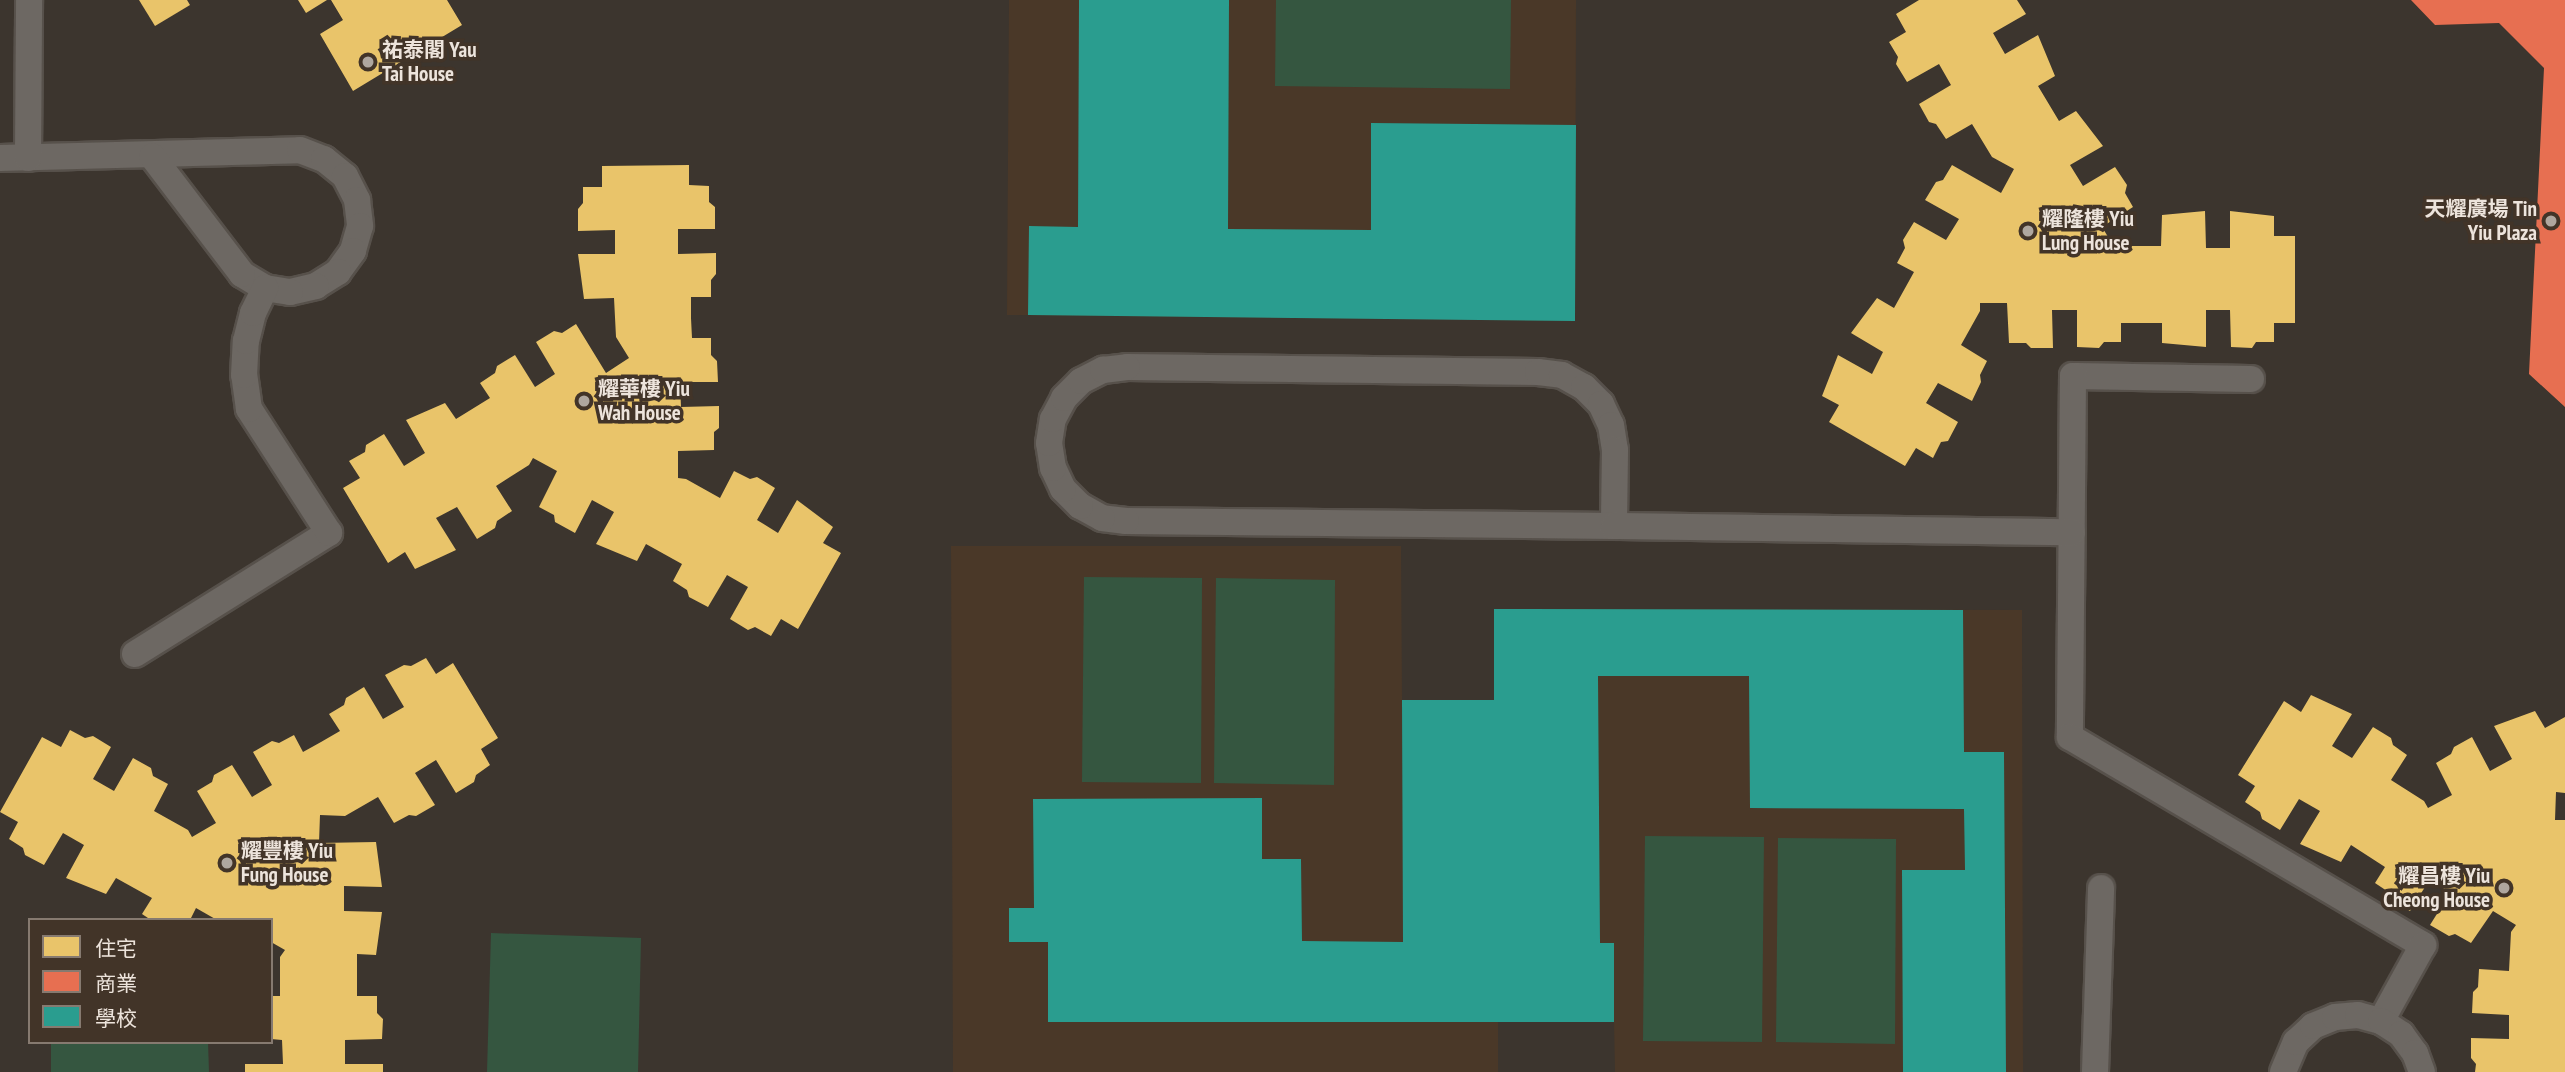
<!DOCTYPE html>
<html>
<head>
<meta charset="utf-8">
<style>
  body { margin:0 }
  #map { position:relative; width:2565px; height:1072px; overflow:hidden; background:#3c352e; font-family:"PT Sans Narrow","Noto Sans TC",sans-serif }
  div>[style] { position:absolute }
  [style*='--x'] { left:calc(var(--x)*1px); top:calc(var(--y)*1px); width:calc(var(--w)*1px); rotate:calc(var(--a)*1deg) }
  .built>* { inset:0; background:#4a3828 }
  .green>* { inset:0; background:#355640 }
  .homes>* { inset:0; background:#e9c46a }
  .shops>* { inset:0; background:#e76f51 }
  .schools>* { inset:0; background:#2a9d8f }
  .roads { filter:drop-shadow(2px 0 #57514b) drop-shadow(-2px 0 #57514b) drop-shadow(0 2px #57514b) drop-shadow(0 -2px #57514b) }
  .service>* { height:26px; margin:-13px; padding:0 13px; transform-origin:13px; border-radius:13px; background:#6d6863 }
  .dots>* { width:19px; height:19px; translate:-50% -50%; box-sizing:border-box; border:4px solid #423428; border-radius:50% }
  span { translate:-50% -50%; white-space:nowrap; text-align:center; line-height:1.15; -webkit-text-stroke:7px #423428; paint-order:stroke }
  .poi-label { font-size:21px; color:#ede4dc; font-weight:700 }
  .left { translate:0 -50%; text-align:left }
  .right { translate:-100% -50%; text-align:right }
  .legend { position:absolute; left:28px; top:918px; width:245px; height:126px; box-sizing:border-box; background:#423428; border:2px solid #867a70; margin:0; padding:9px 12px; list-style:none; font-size:21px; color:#ede4dc }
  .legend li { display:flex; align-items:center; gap:14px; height:35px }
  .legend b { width:35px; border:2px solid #867a70 }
</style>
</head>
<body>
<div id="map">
  <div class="built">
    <i style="clip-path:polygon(1009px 0,1576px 0,1575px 321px,1007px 315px)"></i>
    <i style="clip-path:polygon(951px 546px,1401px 546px,1402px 700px,1494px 700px,1494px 609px,2022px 610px,2023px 1072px,1615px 1072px,1614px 1022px,1498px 1022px,1498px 1072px,953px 1072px)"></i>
  </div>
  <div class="green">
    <i style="clip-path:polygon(1276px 0,1511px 0,1510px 89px,1275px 86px)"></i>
    <i style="clip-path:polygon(1084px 577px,1202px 578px,1201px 783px,1082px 782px)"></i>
    <i style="clip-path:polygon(1216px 578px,1335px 580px,1334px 785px,1214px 783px)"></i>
    <i style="clip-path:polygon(1645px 836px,1764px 837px,1762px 1042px,1643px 1041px)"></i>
    <i style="clip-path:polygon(1778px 838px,1896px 839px,1895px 1044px,1776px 1042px)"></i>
    <i style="clip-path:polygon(491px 933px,641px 938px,638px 1072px,487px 1072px)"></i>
    <i style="clip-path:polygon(51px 1042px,208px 1042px,209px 1072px,51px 1072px)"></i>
  </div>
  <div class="homes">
    <i style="clip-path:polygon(139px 0,187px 0,190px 5px,155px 26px)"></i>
    <i style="clip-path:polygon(298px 0,327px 0,306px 13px)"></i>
    <i style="clip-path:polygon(331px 0,447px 0,462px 25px,353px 91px,320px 34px,343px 20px)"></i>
    <i style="clip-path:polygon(1919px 0,2017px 0,2026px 14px,1993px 33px,2005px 54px,2038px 35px,2055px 76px,2038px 86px,2059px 121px,2076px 111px,2103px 146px,2070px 165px,2083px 186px,2115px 167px,2127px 185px,2125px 193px,2133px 207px,2102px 227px,2116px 250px,2123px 246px,2161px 246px,2162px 215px,2205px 211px,2206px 248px,2230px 248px,2230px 211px,2274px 216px,2274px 236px,2295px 236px,2295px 323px,2274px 323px,2274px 342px,2256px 342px,2252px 348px,2231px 347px,2230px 310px,2206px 310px,2206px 347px,2162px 343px,2162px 323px,2121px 323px,2121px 342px,2104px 342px,2099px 348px,2077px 347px,2077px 310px,2052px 310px,2053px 348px,2031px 348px,2026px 343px,2009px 343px,2007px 303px,1980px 303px,1980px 311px,1961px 345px,1987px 361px,1980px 375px,1981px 382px,1972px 401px,1938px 383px,1926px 403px,1958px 422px,1948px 441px,1941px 442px,1933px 458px,1916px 448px,1905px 466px,1829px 422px,1839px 405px,1822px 396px,1838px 355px,1872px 374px,1883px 352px,1851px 333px,1877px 298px,1894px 308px,1914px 272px,1897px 263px,1905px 248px,1903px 240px,1914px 222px,1946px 240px,1959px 219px,1925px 200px,1936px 182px,1943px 180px,1952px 165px,2001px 193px,2014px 169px,1992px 157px,1972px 124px,1946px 139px,1936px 124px,1929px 122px,1919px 104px,1951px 85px,1939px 64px,1907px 82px,1896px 64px,1898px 57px,1889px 42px,1906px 32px,1896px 14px)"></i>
    <i style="clip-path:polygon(689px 165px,689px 185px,709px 186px,709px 202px,715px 207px,715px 229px,678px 229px,678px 254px,716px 253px,716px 274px,711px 280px,711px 297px,691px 297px,691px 318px,692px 338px,711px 338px,711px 355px,717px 361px,718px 382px,680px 382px,681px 407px,719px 406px,719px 428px,714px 432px,714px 450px,678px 451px,678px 478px,686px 479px,720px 498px,734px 471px,750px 479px,757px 477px,775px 488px,757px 520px,778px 533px,797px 500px,833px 527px,823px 543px,841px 553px,798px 629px,781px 619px,771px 636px,755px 627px,748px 630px,730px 619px,748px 587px,727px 575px,708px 607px,689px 597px,687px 590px,673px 581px,682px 564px,646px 544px,637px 561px,596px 544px,614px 512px,592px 500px,575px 533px,555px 522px,554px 515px,539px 507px,557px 471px,533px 458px,529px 465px,496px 486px,512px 511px,497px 521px,495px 528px,477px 539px,457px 507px,436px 518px,456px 550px,415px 569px,405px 552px,388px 563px,343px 488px,360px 478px,349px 461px,365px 452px,366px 445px,384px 434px,404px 466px,425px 453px,406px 420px,445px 403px,456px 419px,490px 398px,480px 383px,495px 373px,497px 366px,515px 355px,535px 387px,555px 374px,536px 342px,554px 331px,562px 333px,576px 324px,606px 373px,629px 358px,616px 337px,614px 298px,584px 299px,578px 254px,615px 254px,615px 230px,578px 231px,578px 209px,583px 203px,583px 187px,602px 187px,602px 166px)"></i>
    <i style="clip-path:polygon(426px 658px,436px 674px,453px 663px,498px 738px,481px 749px,490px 765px,476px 775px,474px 782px,456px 793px,436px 760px,415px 773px,435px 805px,416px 816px,409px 815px,394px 823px,378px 797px,345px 816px,320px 815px,319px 843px,376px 842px,382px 887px,344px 886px,344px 911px,382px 912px,376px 955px,357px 954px,357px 996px,377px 996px,377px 1013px,383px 1019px,382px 1039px,345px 1040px,345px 1064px,383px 1064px,383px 1072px,245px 1072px,245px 1064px,283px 1064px,282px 1040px,271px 1039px,271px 996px,280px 996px,280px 957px,285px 950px,271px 942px,271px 920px,217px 920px,196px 908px,190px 920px,151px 920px,142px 914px,152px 898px,116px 878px,106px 894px,66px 878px,84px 845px,63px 833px,44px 865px,25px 855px,23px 848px,9px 839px,18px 822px,0 812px,42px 737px,61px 747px,70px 730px,85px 738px,93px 736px,111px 747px,93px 779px,114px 791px,133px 758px,151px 768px,153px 776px,168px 784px,154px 811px,188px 830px,192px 837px,216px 823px,197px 791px,212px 782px,214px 775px,232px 765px,252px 797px,272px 785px,253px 752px,272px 741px,279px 743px,294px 735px,303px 752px,321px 742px,340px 731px,329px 714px,344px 705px,346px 698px,364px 687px,383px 719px,404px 707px,385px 675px,404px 665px,411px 666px)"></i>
    <i style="clip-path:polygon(2311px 695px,2352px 714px,2332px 746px,2352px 758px,2373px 727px,2391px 738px,2393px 745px,2407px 755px,2391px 780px,2424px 801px,2428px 808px,2452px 795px,2436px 763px,2451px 754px,2454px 747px,2472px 737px,2490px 771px,2512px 759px,2494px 726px,2535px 711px,2545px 728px,2565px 717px,2565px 793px,2556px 792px,2555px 820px,2565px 820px,2565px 1072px,2475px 1072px,2476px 1064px,2471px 1058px,2471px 1038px,2509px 1039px,2509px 1015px,2472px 1013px,2473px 992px,2478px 987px,2479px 969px,2509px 971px,2511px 932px,2516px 925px,2493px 911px,2471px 943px,2455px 934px,2449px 936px,2430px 925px,2450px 893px,2430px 879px,2410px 911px,2391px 900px,2390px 893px,2375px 883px,2385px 867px,2351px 845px,2341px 862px,2300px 844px,2320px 811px,2299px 799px,2280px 830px,2262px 819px,2260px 812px,2245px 802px,2255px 786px,2238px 775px,2284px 701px,2301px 712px)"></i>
  </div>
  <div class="shops">
    <i style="clip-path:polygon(2411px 0,2565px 0,2565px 407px,2529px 374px,2544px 68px,2499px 23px,2435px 25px)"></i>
  </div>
  <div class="schools">
    <i style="clip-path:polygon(1079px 0,1229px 0,1228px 229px,1371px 230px,1371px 123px,1576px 125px,1575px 321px,1028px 315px,1029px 226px,1078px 227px)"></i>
    <i style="clip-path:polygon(1494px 609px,1963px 610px,1964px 752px,2004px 752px,2006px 1072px,1903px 1072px,1902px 870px,1965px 870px,1964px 809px,1750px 808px,1749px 676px,1598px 676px,1600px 943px,1614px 943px,1614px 1022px,1048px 1022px,1048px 942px,1009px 942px,1009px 908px,1034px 908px,1033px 799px,1262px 798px,1262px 859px,1301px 859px,1302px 941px,1403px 942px,1402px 700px,1494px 700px)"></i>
  </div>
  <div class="roads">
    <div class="service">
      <i style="--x:0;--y:158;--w:300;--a:-1.5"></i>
      <i style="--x:300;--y:150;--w:26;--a:21"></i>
      <i style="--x:324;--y:159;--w:27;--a:39"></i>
      <i style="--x:345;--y:176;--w:27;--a:63"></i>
      <i style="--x:357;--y:200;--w:26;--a:83"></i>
      <i style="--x:360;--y:226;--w:26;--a:106"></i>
      <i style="--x:353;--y:251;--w:26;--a:126"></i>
      <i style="--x:338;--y:272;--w:26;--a:148"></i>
      <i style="--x:316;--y:286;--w:27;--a:167"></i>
      <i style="--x:290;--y:292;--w:25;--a:-171"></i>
      <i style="--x:265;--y:288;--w:27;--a:-149"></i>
      <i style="--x:242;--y:274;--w:148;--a:-127.3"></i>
      <i style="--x:28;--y:158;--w:158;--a:-89.6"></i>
      <i style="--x:1127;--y:367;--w:411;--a:0.7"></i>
      <i style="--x:1538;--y:372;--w:24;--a:7"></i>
      <i style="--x:1562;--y:375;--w:25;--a:29"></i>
      <i style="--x:1584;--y:387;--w:24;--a:45"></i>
      <i style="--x:1601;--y:404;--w:23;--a:65"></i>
      <i style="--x:1611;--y:425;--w:25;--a:81"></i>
      <i style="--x:1615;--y:450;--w:76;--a:90.8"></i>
      <i style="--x:1614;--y:526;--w:488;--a:-179.4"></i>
      <i style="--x:1126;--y:521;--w:24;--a:-173"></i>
      <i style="--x:1102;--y:518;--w:25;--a:-151"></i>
      <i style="--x:1080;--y:506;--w:24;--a:-135"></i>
      <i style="--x:1063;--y:489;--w:23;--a:-115"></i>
      <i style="--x:1053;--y:468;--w:25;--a:-99"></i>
      <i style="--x:1049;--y:443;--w:24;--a:-81"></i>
      <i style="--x:1053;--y:419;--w:24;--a:-62"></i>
      <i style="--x:1064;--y:398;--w:24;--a:-45"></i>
      <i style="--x:1081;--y:381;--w:25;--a:-27"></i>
      <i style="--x:1103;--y:370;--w:24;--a:-7"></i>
      <i style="--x:2251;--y:379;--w:178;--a:-179"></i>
      <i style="--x:2073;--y:376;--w:361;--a:90.5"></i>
      <i style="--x:2070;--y:737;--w:410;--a:30.5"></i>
      <i style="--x:2423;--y:945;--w:87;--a:118.9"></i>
      <i style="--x:1614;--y:526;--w:458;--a:0.8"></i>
      <i style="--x:135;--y:654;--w:229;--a:-32"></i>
      <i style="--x:329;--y:533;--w:148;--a:-122.8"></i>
      <i style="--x:249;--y:409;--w:34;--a:-98"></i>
      <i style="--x:244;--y:375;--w:34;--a:-87"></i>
      <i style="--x:246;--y:341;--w:29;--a:-76"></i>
      <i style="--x:253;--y:313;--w:28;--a:-64"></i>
      <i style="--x:2095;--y:1072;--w:184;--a:-88.1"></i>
      <i style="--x:2283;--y:1072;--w:33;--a:-67"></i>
      <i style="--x:2296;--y:1042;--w:23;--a:-43"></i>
      <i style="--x:2313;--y:1026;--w:24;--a:-22"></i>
      <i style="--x:2335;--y:1017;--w:23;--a:-5"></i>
      <i style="--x:2358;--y:1015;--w:24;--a:15"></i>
      <i style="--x:2381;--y:1021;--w:24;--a:33"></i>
      <i style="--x:2401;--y:1034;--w:24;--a:54"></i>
      <i style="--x:2415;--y:1053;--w:20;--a:70"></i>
    </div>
  </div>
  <div class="dots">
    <i style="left:368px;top:62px;background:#afa79f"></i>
    <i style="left:2551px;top:221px;background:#afa79f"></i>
    <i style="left:2028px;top:231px;background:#afa79f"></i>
    <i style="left:584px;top:401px;background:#afa79f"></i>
    <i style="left:227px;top:863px;background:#afa79f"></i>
    <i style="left:2504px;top:888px;background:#afa79f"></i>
  </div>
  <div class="poi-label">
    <span class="left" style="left:382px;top:62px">祐泰閣 Yau<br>Tai House</span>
    <span class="right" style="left:2537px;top:221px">天耀廣場 Tin<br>Yiu Plaza</span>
    <span class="left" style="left:2042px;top:231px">耀隆樓 Yiu<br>Lung House</span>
    <span class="left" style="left:598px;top:401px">耀華樓 Yiu<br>Wah House</span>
    <span class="left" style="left:241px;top:863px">耀豐樓 Yiu<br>Fung House</span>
    <span class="right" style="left:2490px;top:888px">耀昌樓 Yiu<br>Cheong House</span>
  </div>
  <ul class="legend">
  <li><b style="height:19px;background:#e9c46a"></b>住宅</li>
  <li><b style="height:19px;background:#e76f51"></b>商業</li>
  <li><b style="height:19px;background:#2a9d8f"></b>學校</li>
  </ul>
</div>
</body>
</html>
